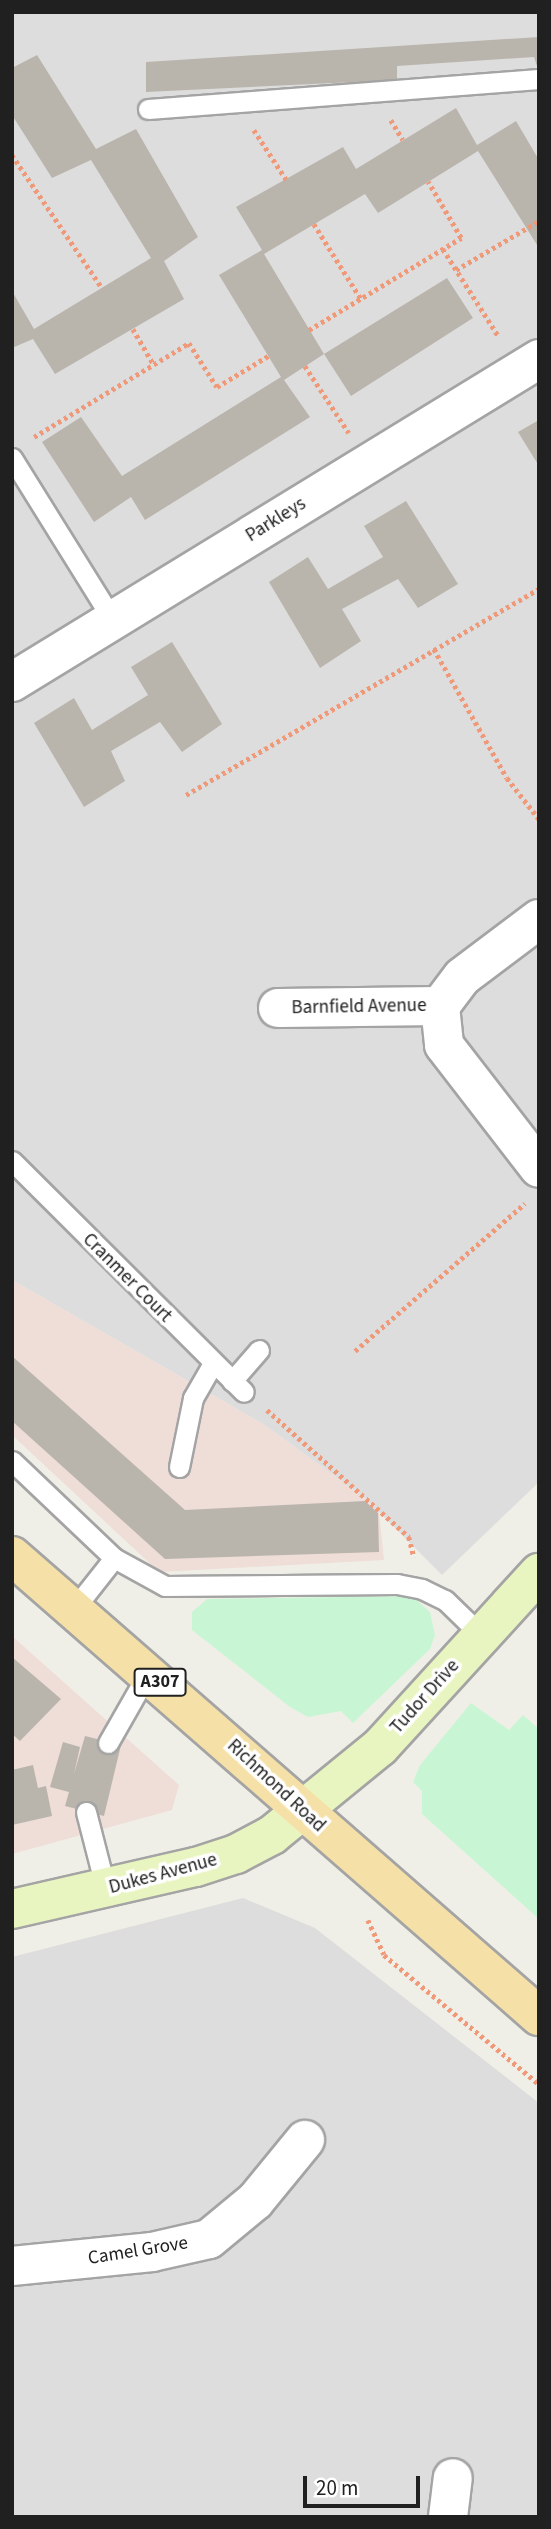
<!DOCTYPE html>
<html>
<head>
<meta charset="utf-8">
<style>
  body { margin:0 }
  #map { position:relative; width:551px; height:2529px; overflow:hidden; background:#f0efe7; font-family:"Source Sans 3",sans-serif }
  div>[style] { position:absolute }
  [style*='--x'] { left:calc(var(--x)*1px); top:calc(var(--y)*1px); width:calc(var(--w)*1px); rotate:calc(var(--a)*1deg) }
  .residential>* { inset:0; background:#dedddd }
  .commercial>* { inset:0; background:#efddd8 }
  .park>* { inset:0; background:#c8f6d4 }
  .building>* { inset:0; background:#b9b5ad }
  .path>* { height:4.5px; margin-top:-2.25px; transform-origin:0; background:repeating-linear-gradient(90deg,#f09978 0 3.5px,transparent 0 7px) }
  .roads { filter:drop-shadow(2px 0 #a4a4a4) drop-shadow(-2px 0 #a4a4a4) drop-shadow(0 2px #a4a4a4) drop-shadow(0 -2px #a4a4a4) }
  .lane>* { height:19px; margin:-9.5px; padding:0 9.5px; transform-origin:9.5px; border-radius:9.5px; background:#fff }
  .street>* { height:38px; margin:-19px; padding:0 19px; transform-origin:19px; border-radius:19px; background:#fff }
  .secondary>* { height:38px; margin:-19px; padding:0 19px; transform-origin:19px; border-radius:19px; background:#e9f5c0 }
  .primary>* { height:38px; margin:-19px; padding:0 19px; transform-origin:19px; border-radius:19px; background:#f5e1a7 }
  span { translate:-50% -50%; white-space:nowrap; text-align:center; line-height:1.15; -webkit-text-stroke:7px #fff; paint-order:stroke }
  .shield-label span { padding:2px 5px; background:#fff; border:2px solid; border-radius:5px; -webkit-text-stroke-width:0 }
  .shield-label { font-size:18px; color:#202020; font-weight:700 }
  .street-label { font-size:19px; color:#202020 }
  .frame { position:absolute; inset:0; border:14px solid #202020; pointer-events:none }
  .scale { position:absolute; left:303px; top:2476px; width:117px; height:32px; box-sizing:border-box; border:4px solid #202020; border-top:0; padding-left:9px; font-size:21px; line-height:24px; white-space:nowrap; color:#202020; -webkit-text-stroke:5px #fff; paint-order:stroke }
</style>
</head>
<body>
<div id="map">
  <div class="residential">
    <i style="clip-path:polygon(12px 12px,539px 12px,539px 1482px,442px 1575px,365px 1498px,263px 1424px,12px 1280px)"></i>
    <i style="clip-path:polygon(243px 1898px,315px 1928px,539px 2103px,539px 2517px,12px 2517px,12px 1957px)"></i>
  </div>
  <div class="commercial">
    <i style="clip-path:polygon(12px 1280px,263px 1424px,365px 1498px,379px 1512px,384px 1560px,159px 1572px,12px 1435px)"></i>
    <i style="clip-path:polygon(12px 1636px,179px 1785px,172px 1810px,12px 1854px)"></i>
  </div>
  <div class="park">
    <i style="clip-path:polygon(412px 1596px,430px 1612px,435px 1635px,430px 1649px,353px 1723px,341px 1711px,308px 1717px,290px 1707px,192px 1630px,192px 1612px,207px 1599px)"></i>
    <i style="clip-path:polygon(471px 1703px,509px 1730px,523px 1715px,539px 1729px,539px 1919px,422px 1814px,422px 1791px,413px 1782px,420px 1765px)"></i>
  </div>
  <div class="building">
    <i style="clip-path:polygon(539px 37px,539px 72px,534px 57px,397px 66px,397px 80px,146px 92px,146px 62px)"></i>
    <i style="clip-path:polygon(37px 55px,96px 149px,136px 129px,198px 237px,164px 261px,184px 299px,55px 374px,33px 339px,12px 348px,12px 291px,34px 329px,151px 258px,91px 160px,52px 178px,12px 115px,12px 68px)"></i>
    <i style="clip-path:polygon(456px 108px,477px 145px,516px 121px,539px 160px,539px 248px,478px 151px,378px 213px,365px 194px,264px 254px,324px 354px,447px 278px,473px 318px,351px 396px,324px 354px,284px 380px,310px 417px,145px 520px,131px 497px,94px 522px,42px 442px,81px 417px,122px 476px,281px 377px,219px 275px,262px 250px,236px 207px,343px 147px,356px 169px)"></i>
    <i style="clip-path:polygon(539px 420px,539px 466px,518px 432px)"></i>
    <i style="clip-path:polygon(406px 501px,458px 584px,418px 608px,398px 579px,342px 609px,361px 641px,320px 668px,269px 582px,308px 557px,328px 589px,383px 557px,364px 526px)"></i>
    <i style="clip-path:polygon(172px 642px,222px 724px,182px 752px,160px 722px,111px 751px,125px 781px,84px 807px,34px 723px,74px 698px,92px 730px,148px 695px,131px 667px)"></i>
    <i style="clip-path:polygon(12px 1356px,185px 1510px,365px 1501px,378px 1513px,379px 1552px,165px 1559px,12px 1421px)"></i>
    <i style="clip-path:polygon(12px 1657px,61px 1699px,20px 1741px,12px 1734px)"></i>
    <i style="clip-path:polygon(85px 1736px,121px 1745px,104px 1816px,65px 1806px,69px 1792px,50px 1787px,63px 1742px,80px 1747px,74px 1774px)"></i>
    <i style="clip-path:polygon(33px 1765px,38px 1788px,46px 1786px,52px 1816px,12px 1825px,12px 1770px)"></i>
  </div>
  <div class="path">
    <i style="--x:391;--y:120;--w:23;--a:59"></i>
    <i style="--x:254;--y:130;--w:59;--a:56.9"></i>
    <i style="--x:12;--y:155;--w:161;--a:55.9"></i>
    <i style="--x:314;--y:224;--w:89;--a:57.9"></i>
    <i style="--x:443;--y:249;--w:104;--a:57.5"></i>
    <i style="--x:456;--y:270;--w:96;--a:-30.6"></i>
    <i style="--x:133;--y:329;--w:42;--a:59.7"></i>
    <i style="--x:309;--y:330;--w:178;--a:-31.2"></i>
    <i style="--x:461;--y:238;--w:65;--a:-120.5"></i>
    <i style="--x:305;--y:366;--w:80;--a:56.7"></i>
    <i style="--x:34;--y:437;--w:181;--a:-31.2"></i>
    <i style="--x:189;--y:343;--w:52;--a:57.5"></i>
    <i style="--x:217;--y:387;--w:60;--a:-31.3"></i>
    <i style="--x:434;--y:649;--w:148;--a:60.5"></i>
    <i style="--x:507;--y:778;--w:52;--a:52"></i>
    <i style="--x:186;--y:795;--w:409;--a:-30.3"></i>
    <i style="--x:355;--y:1351;--w:225;--a:-41"></i>
    <i style="--x:267;--y:1410;--w:191;--a:41.8"></i>
    <i style="--x:409;--y:1537;--w:21;--a:76"></i>
    <i style="--x:368;--y:1920;--w:38;--a:65"></i>
    <i style="--x:384;--y:1955;--w:202;--a:39.8"></i>
  </div>
  <div class="roads">
    <div class="lane">
      <i style="--x:148;--y:109;--w:392;--a:-4.4"></i>
      <i style="--x:12;--y:458;--w:191;--a:58.1"></i>
      <i style="--x:12;--y:1161;--w:327;--a:44.9"></i>
      <i style="--x:232;--y:1381;--w:41;--a:-48.9"></i>
      <i style="--x:12;--y:1461;--w:141;--a:43.6"></i>
      <i style="--x:114;--y:1558;--w:58;--a:28.8"></i>
      <i style="--x:165;--y:1586;--w:232;--a:-0.5"></i>
      <i style="--x:397;--y:1584;--w:25;--a:11"></i>
      <i style="--x:422;--y:1589;--w:25;--a:26"></i>
      <i style="--x:445;--y:1600;--w:50;--a:44.2"></i>
      <i style="--x:179;--y:1467;--w:70;--a:-78.5"></i>
      <i style="--x:193;--y:1398;--w:38;--a:-60"></i>
      <i style="--x:73;--y:1610;--w:66;--a:-51.7"></i>
      <i style="--x:108;--y:1743;--w:81;--a:-60.3"></i>
      <i style="--x:86;--y:1812;--w:81;--a:75.6"></i>
    </div>
    <div class="street">
      <i style="--x:12;--y:682;--w:618;--a:-31.5"></i>
      <i style="--x:539;--y:919;--w:96;--a:143"></i>
      <i style="--x:462;--y:977;--w:36;--a:127"></i>
      <i style="--x:440;--y:1006;--w:39;--a:84"></i>
      <i style="--x:444;--y:1045;--w:155;--a:52.3"></i>
      <i style="--x:278;--y:1008;--w:162;--a:-0.7"></i>
      <i style="--x:12;--y:2266;--w:141;--a:-5.7"></i>
      <i style="--x:152;--y:2252;--w:58;--a:-12.8"></i>
      <i style="--x:209;--y:2239;--w:60;--a:-39.6"></i>
      <i style="--x:255;--y:2201;--w:79;--a:-50.7"></i>
      <i style="--x:448;--y:2517;--w:39;--a:-83"></i>
    </div>
    <div class="secondary">
      <i style="--x:12;--y:1909;--w:189;--a:-12.9"></i>
      <i style="--x:196;--y:1867;--w:42;--a:-18"></i>
      <i style="--x:236;--y:1854;--w:41;--a:-27.8"></i>
      <i style="--x:272;--y:1835;--w:139;--a:-39.2"></i>
      <i style="--x:380;--y:1747;--w:236;--a:-47.6"></i>
    </div>
    <div class="primary">
      <i style="--x:12;--y:1556;--w:700;--a:41.12"></i>
    </div>
  </div>
  <div class="shield-label">
    <span style="left:160px;top:1682px">A307</span>
  </div>
  <div class="street-label">
    <span style="left:276px;top:520px;rotate:-32deg">Parkleys</span>
    <span style="left:359px;top:1007px;rotate:-1deg">Barnfield Avenue</span>
    <span style="left:127px;top:1278px;rotate:45deg">Cranmer Court</span>
    <span style="left:425px;top:1697px;rotate:-48deg">Tudor Drive</span>
    <span style="left:276px;top:1786px;rotate:43deg">Richmond Road</span>
    <span style="left:163px;top:1874px;rotate:-15deg">Dukes Avenue</span>
    <span style="left:138px;top:2251px;rotate:-9deg">Camel Grove</span>
  </div>
  <div class="frame"></div>
  <div class="scale">20 m</div>
</div>
</body>
</html>
